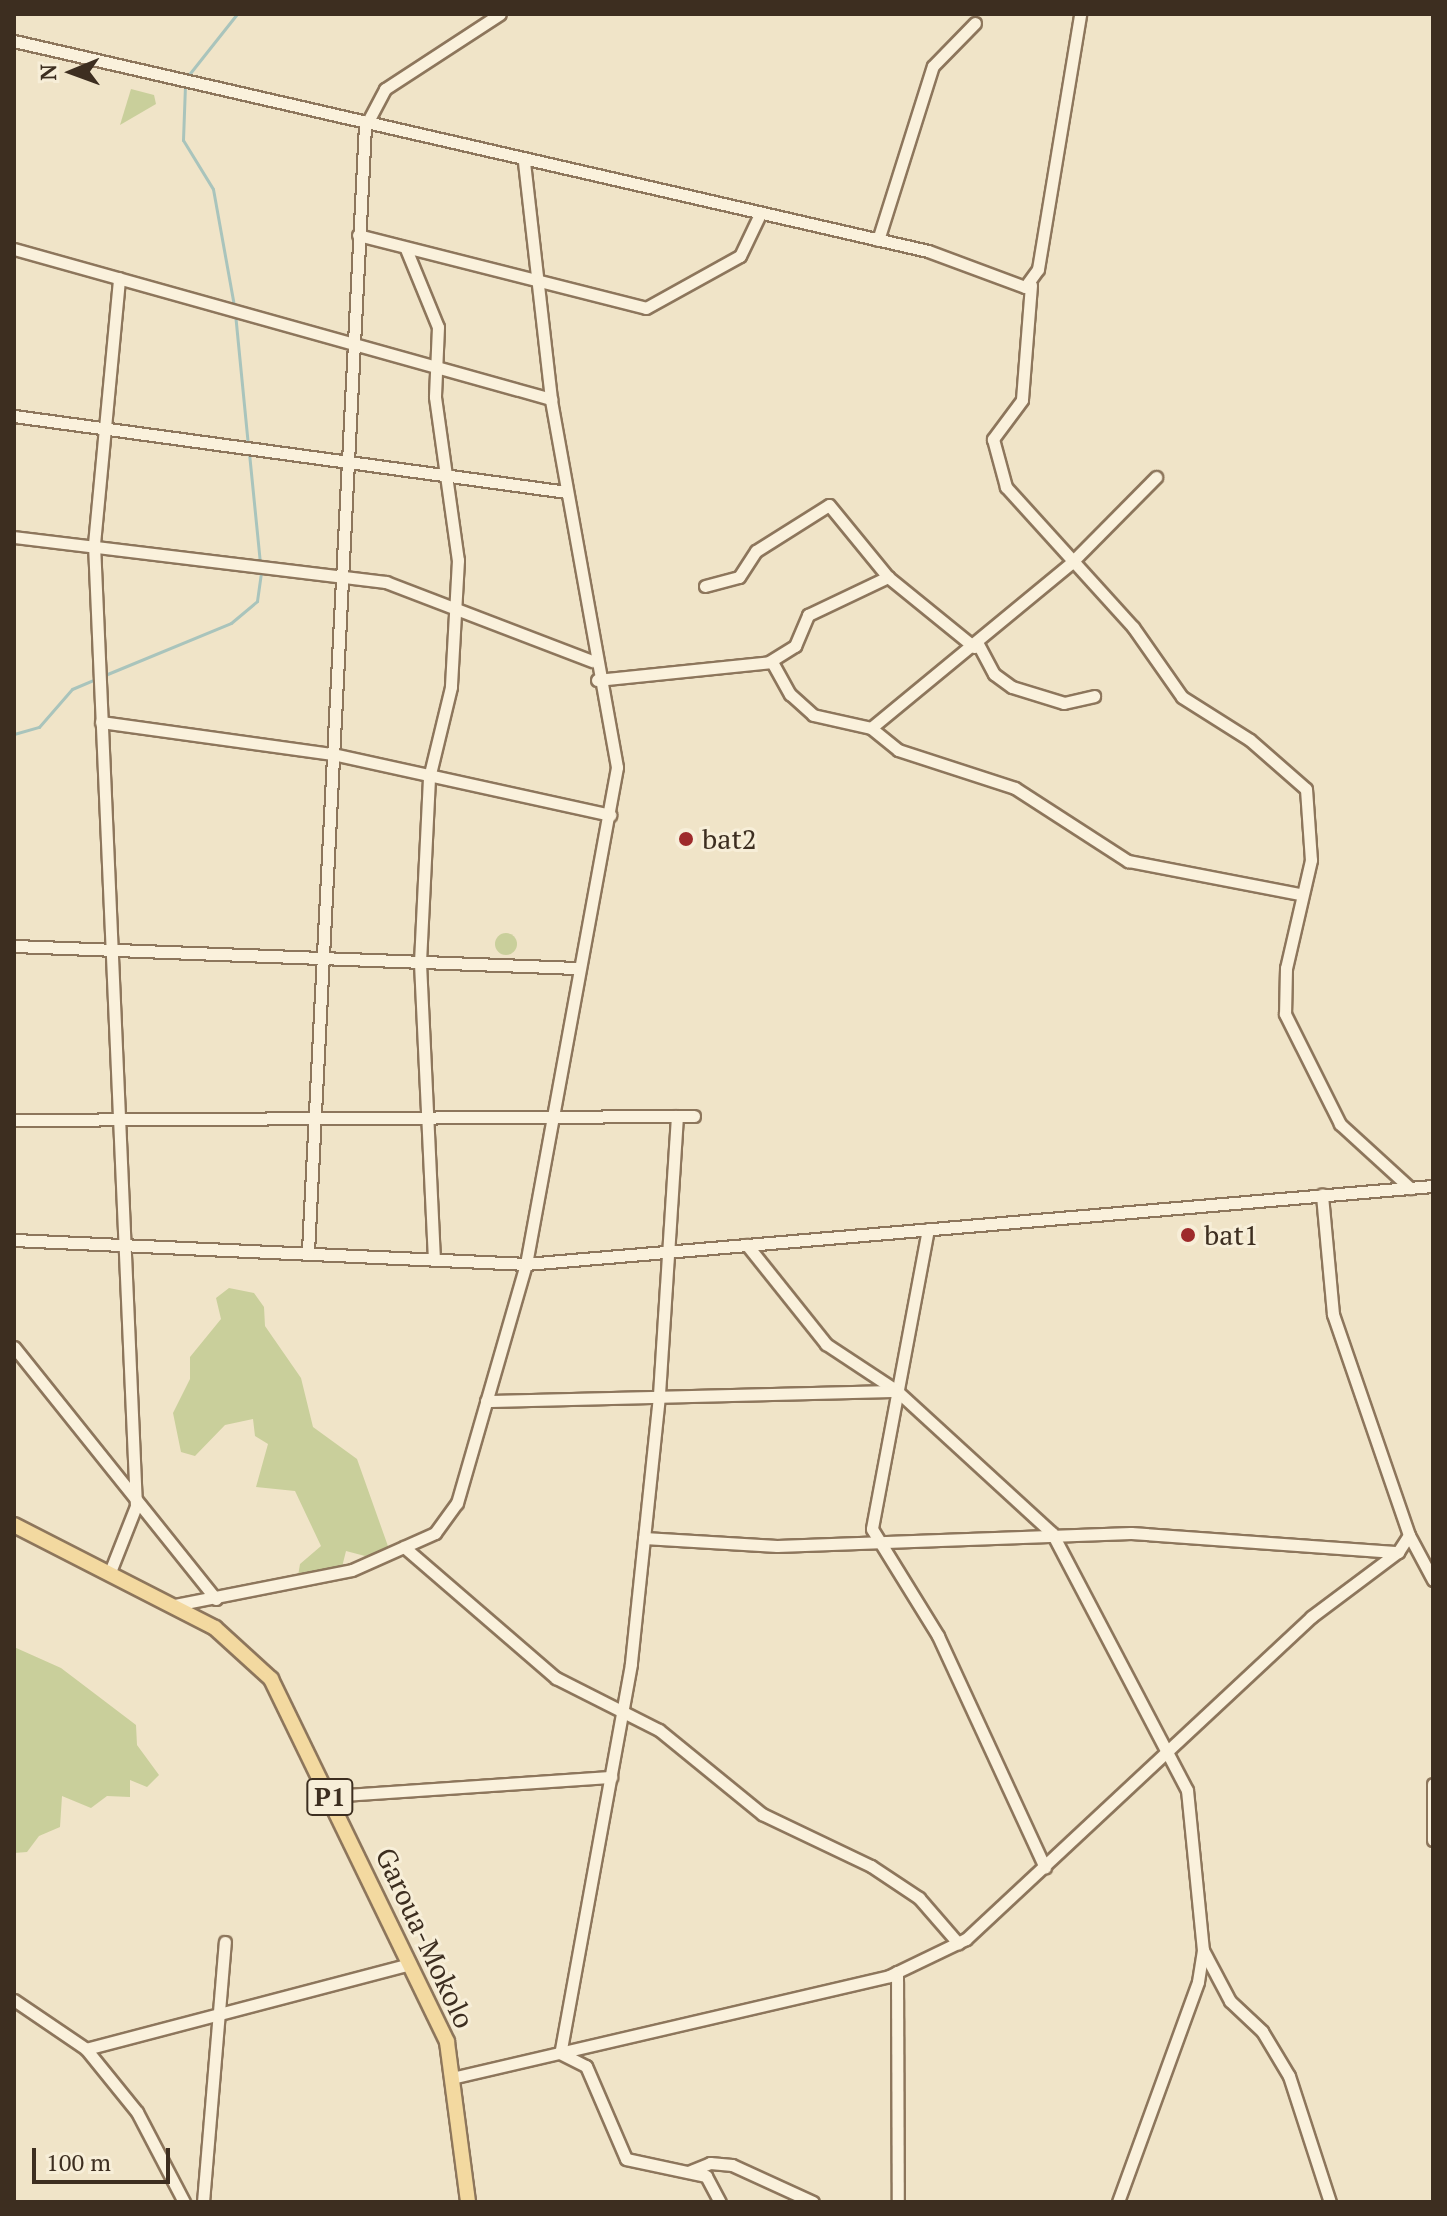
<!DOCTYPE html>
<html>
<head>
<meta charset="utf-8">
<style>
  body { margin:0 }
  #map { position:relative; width:1447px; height:2216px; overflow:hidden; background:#f0e4c8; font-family:"PT Serif",serif }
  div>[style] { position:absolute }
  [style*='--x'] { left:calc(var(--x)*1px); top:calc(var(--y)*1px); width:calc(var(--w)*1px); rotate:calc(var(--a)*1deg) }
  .green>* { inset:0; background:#c9cf9b }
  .round { border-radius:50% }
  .stream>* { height:3px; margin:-1.5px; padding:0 1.5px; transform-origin:1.5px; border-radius:1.5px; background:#a9c4bc }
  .roads { filter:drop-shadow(2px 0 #8d765c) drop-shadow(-2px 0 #8d765c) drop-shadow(0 2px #8d765c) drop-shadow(0 -2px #8d765c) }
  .minor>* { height:11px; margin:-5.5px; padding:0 5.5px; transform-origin:5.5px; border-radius:5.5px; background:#faf1dc }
  .major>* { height:14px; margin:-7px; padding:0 7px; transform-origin:7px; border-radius:7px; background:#f3d9a0 }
  .dots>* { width:22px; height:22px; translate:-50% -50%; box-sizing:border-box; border:4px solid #f7eed8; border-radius:50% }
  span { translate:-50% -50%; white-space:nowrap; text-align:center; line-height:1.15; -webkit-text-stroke:6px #f7eed8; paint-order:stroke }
  .shield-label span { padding:2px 6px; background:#f7eed8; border:2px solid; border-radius:6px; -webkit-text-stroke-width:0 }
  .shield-label { font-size:26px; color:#3d2e20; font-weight:700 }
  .poi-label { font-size:28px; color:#3d2e20 }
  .left { translate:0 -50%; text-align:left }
  .street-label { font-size:28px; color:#3d2e20 }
  .frame { position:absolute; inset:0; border:16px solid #3d2e20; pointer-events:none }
  .north { position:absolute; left:32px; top:32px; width:80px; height:80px; -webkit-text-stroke:6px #f7eed8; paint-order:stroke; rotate:269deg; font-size:22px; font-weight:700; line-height:32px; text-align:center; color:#3d2e20 }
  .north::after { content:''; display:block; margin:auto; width:28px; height:36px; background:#3d2e20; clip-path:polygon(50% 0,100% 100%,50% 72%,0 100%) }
  .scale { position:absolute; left:32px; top:2148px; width:138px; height:36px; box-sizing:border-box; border:4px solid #3d2e20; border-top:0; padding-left:10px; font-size:24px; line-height:28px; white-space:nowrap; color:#3d2e20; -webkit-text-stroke:6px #f7eed8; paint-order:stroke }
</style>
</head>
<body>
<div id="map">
  <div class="green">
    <i style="clip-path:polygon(131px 89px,154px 95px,156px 104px,120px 125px)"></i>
    <i class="round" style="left:495px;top:933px;width:22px;height:22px"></i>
    <i style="clip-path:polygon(229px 1288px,254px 1293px,264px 1307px,265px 1326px,301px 1378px,313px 1427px,357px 1459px,389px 1549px,365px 1556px,346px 1551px,342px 1567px,298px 1576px,300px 1564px,321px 1546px,295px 1491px,256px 1487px,268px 1444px,255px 1436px,253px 1419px,225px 1425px,195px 1456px,181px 1452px,173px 1413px,190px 1379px,190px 1357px,221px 1319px,216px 1298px)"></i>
    <i style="clip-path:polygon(14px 1647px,61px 1668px,136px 1725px,137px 1745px,159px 1775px,147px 1787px,130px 1780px,130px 1797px,107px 1796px,91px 1808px,62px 1796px,60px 1827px,39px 1836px,27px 1852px,14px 1853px)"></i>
  </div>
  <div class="stream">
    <i style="--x:187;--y:77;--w:80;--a:-51.6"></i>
    <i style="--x:185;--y:85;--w:55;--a:92.1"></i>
    <i style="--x:183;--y:140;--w:57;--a:58.5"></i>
    <i style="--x:213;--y:189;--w:119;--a:79.8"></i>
    <i style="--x:235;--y:313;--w:133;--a:84.4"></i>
    <i style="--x:249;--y:453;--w:112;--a:84.3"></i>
    <i style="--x:105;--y:675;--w:136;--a:-22.4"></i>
    <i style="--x:231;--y:623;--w:34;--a:-40"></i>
    <i style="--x:257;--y:601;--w:29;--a:-82"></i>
    <i style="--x:14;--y:734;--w:26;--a:-16"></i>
    <i style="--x:39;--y:727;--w:50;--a:-49"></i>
    <i style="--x:72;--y:689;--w:28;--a:-23"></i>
  </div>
  <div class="roads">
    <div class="minor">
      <i style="--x:14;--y:41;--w:938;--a:12.94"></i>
      <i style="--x:928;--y:251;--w:103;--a:20.4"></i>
      <i style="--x:1025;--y:287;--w:22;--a:-54"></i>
      <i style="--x:1038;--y:269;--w:258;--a:-80.6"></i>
      <i style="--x:358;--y:235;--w:297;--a:14.2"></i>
      <i style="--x:646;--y:308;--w:107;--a:-29"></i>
      <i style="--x:740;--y:256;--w:47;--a:-64.5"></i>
      <i style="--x:878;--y:240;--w:182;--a:-72.5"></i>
      <i style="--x:933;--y:66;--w:60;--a:-45.7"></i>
      <i style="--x:14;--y:249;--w:558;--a:15.61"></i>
      <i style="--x:406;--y:249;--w:84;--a:67.7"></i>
      <i style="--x:438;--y:327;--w:70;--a:92.5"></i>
      <i style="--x:435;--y:397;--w:165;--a:82"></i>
      <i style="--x:458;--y:560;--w:127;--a:93.2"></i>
      <i style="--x:451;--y:687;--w:94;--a:103.6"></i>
      <i style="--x:429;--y:778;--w:185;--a:92.8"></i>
      <i style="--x:420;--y:963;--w:296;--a:87.3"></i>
      <i style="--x:1031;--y:285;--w:115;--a:94.5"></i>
      <i style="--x:1022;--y:400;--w:49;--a:126.6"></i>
      <i style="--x:993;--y:439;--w:50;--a:74.8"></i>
      <i style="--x:1006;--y:487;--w:189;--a:47.8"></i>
      <i style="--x:1133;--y:627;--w:85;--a:55"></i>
      <i style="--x:1182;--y:697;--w:80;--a:32.3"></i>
      <i style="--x:1250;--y:740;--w:74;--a:41.2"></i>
      <i style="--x:1306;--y:789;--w:71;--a:86"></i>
      <i style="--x:1311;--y:860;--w:111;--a:103"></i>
      <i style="--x:1286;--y:968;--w:46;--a:91.2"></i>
      <i style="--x:1285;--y:1014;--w:123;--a:63.4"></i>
      <i style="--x:1340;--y:1124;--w:95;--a:42.4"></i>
      <i style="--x:14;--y:416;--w:558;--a:7.83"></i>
      <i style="--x:14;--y:537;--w:375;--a:6.9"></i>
      <i style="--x:386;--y:582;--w:221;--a:21"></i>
      <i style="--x:705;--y:586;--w:35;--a:-15"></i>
      <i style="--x:739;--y:577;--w:31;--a:-57"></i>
      <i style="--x:756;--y:551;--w:86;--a:-32.2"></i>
      <i style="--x:829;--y:505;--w:93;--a:50.7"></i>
      <i style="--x:888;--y:577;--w:111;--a:39.1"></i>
      <i style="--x:978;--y:644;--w:34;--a:62"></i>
      <i style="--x:994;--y:674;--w:22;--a:36"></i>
      <i style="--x:1012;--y:687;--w:54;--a:17.1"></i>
      <i style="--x:1064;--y:703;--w:31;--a:-13"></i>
      <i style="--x:769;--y:662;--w:31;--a:-32"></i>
      <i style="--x:795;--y:646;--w:34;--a:-67"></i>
      <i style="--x:808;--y:615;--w:89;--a:-25.4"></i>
      <i style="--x:597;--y:680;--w:176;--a:-5.9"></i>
      <i style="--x:772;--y:662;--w:37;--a:61"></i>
      <i style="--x:790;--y:694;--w:31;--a:42"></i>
      <i style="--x:813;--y:715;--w:59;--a:12.6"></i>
      <i style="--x:871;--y:728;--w:35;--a:39"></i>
      <i style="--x:898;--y:750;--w:123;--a:18"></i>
      <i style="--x:1015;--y:788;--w:135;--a:32.9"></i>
      <i style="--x:1128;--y:861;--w:175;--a:10.9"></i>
      <i style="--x:101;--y:722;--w:234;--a:7.9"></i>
      <i style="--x:333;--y:754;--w:284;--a:12.4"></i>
      <i style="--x:871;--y:728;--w:259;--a:-39.5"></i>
      <i style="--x:1071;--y:563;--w:121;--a:-45.3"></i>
      <i style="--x:14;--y:946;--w:563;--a:2.24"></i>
      <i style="--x:677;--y:1116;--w:281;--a:93.7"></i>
      <i style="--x:659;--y:1396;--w:269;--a:96"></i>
      <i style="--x:631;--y:1664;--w:395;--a:100.3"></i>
      <i style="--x:560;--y:2053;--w:29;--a:27"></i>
      <i style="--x:586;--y:2066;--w:101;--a:66.7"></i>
      <i style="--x:626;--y:2159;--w:82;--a:12"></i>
      <i style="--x:706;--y:2176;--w:30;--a:62"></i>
      <i style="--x:14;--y:1120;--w:680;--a:-0.34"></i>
      <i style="--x:928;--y:1229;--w:305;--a:100.6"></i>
      <i style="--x:872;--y:1529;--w:126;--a:58.3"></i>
      <i style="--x:938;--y:1636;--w:255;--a:65.2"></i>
      <i style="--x:14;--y:1240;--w:513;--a:2.68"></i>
      <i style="--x:526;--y:1264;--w:505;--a:-79.62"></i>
      <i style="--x:617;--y:767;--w:374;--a:-100.2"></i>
      <i style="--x:551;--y:399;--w:238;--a:-96.5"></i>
      <i style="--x:747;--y:1245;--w:127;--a:51.4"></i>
      <i style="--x:826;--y:1344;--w:85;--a:33.5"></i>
      <i style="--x:897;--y:1391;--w:210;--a:42.5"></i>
      <i style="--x:1052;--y:1533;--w:290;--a:62.3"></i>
      <i style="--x:1187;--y:1790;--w:161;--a:84.3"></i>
      <i style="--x:1203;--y:1950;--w:32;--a:99"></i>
      <i style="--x:1198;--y:1982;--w:234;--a:110"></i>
      <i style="--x:308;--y:1251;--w:1125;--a:-87.1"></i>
      <i style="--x:365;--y:127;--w:43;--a:-62.2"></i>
      <i style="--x:385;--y:89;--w:137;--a:-33.1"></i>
      <i style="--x:14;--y:1347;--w:323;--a:51.3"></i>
      <i style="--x:486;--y:1401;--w:411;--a:-1.4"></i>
      <i style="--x:1409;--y:1535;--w:51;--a:61.9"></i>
      <i style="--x:644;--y:1538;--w:133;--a:3.4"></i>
      <i style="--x:777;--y:1546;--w:354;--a:-2.1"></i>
      <i style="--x:1131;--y:1533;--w:268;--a:4.1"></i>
      <i style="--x:404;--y:1547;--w:201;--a:40.8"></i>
      <i style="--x:556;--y:1678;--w:115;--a:26.8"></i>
      <i style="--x:659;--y:1730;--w:133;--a:39.2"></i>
      <i style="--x:762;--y:1814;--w:121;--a:25.5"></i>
      <i style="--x:871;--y:1866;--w:58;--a:33.7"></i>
      <i style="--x:919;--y:1898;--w:60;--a:49.1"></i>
      <i style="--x:110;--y:1572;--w:71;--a:-68.5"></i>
      <i style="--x:136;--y:1506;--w:963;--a:-92.5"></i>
      <i style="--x:94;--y:544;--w:267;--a:-84.6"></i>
      <i style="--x:175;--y:1605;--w:180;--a:-11.2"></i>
      <i style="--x:352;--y:1570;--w:91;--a:-24"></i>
      <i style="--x:435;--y:1533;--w:37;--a:-54"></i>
      <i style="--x:457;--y:1503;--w:249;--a:-73.9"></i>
      <i style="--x:526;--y:1264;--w:910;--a:-4.92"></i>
      <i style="--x:1433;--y:1784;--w:56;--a:90"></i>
      <i style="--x:330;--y:1796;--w:282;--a:-3.9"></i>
      <i style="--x:1203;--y:1950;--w:58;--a:62.1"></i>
      <i style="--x:1230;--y:2001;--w:44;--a:43.2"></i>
      <i style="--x:1262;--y:2031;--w:52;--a:59"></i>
      <i style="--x:1289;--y:2076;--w:133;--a:72"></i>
      <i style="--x:897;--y:1972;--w:230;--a:89.8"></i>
      <i style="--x:14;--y:2000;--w:87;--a:34.2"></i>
      <i style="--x:86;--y:2049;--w:81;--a:51"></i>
      <i style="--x:137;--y:2112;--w:102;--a:62.4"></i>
      <i style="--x:86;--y:2049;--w:335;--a:-14.7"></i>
      <i style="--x:456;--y:2077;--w:445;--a:-13.1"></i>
      <i style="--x:889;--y:1976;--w:85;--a:-25.7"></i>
      <i style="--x:966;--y:1939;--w:472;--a:-43"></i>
      <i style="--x:1311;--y:1617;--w:109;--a:-36.8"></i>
      <i style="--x:1398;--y:1552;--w:20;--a:-57"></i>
      <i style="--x:1409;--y:1535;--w:234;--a:-109"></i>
      <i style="--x:1333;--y:1314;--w:120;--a:-95.3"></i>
      <i style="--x:688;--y:2172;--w:24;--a:-22"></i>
      <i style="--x:710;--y:2163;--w:22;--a:5"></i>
      <i style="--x:732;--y:2165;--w:89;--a:24.6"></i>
      <i style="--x:203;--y:2202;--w:261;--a:-85.2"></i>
    </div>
    <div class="major">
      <i style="--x:14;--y:1525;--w:226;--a:27.1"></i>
      <i style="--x:215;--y:1628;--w:76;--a:42.3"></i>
      <i style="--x:271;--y:1679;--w:403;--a:64.1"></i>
      <i style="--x:447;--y:2042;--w:161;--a:82.5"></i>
    </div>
  </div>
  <div class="dots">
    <i style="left:686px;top:839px;background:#9e2a2b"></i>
    <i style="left:1188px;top:1235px;background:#9e2a2b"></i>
  </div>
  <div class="shield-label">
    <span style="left:330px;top:1797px">P1</span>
  </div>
  <div class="poi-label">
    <span class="left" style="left:702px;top:839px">bat2</span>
    <span class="left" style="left:1204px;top:1235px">bat1</span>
  </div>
  <div class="street-label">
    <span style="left:425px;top:1938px;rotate:65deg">Garoua-Mokolo</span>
  </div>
  <div class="frame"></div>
  <div class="north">N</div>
  <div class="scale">100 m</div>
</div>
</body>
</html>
